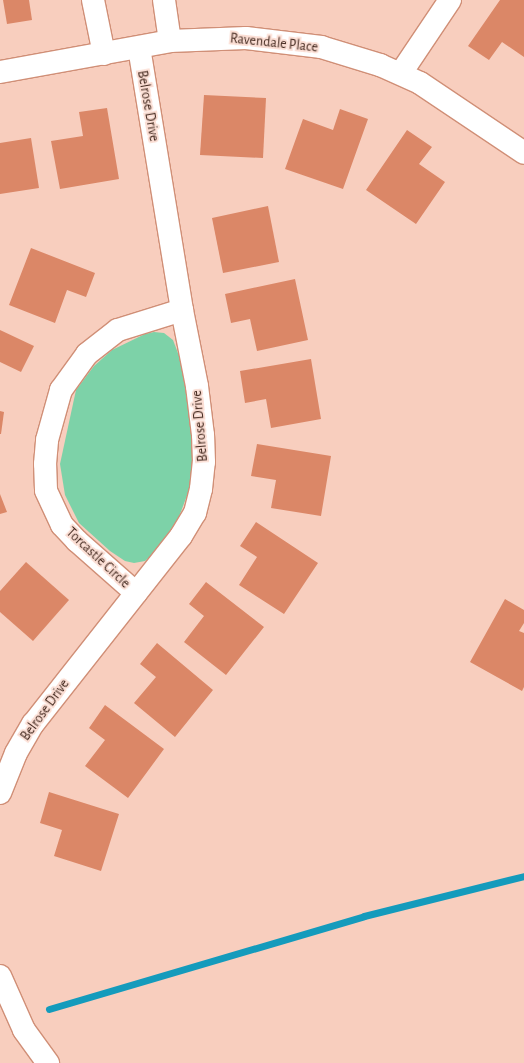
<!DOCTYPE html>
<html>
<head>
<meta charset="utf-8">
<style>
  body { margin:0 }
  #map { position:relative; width:524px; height:1063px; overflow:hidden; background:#f8cebe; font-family:"Alegreya Sans",sans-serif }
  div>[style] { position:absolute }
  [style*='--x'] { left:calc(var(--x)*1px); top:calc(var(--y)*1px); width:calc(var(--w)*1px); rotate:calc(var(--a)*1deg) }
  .green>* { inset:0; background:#7dd2a8 }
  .stream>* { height:7px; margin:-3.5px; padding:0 3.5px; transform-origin:3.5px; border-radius:3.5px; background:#149bbc }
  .building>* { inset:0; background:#db8767 }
  .roads { filter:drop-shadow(1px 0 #d08f77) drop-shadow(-1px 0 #d08f77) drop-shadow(0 1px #d08f77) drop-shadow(0 -1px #d08f77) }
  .street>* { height:22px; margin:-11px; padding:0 11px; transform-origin:11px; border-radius:11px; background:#fff }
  span { translate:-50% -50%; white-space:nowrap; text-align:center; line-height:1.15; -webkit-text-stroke:4px #fbded4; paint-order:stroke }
  .street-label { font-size:14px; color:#41271d }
</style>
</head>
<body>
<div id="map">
  <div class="green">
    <i style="clip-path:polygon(154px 332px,164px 333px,173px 340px,181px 361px,194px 435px,194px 466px,191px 485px,177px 522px,158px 550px,145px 561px,134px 563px,125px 561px,110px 551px,79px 523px,65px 495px,60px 464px,76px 390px,94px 366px,112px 350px,145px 334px)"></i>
  </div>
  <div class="stream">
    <i style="--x:49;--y:1009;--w:328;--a:-16.4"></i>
    <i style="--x:364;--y:916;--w:165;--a:-14"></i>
  </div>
  <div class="building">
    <i style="clip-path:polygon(3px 0,29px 0,32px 20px,7px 24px)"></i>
    <i style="clip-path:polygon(500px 0,524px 0,524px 57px,502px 42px,489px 60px,468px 46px)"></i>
    <i style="clip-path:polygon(204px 95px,266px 98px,263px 158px,200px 155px)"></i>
    <i style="clip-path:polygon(107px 108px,119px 179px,60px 189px,51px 141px,83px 136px,79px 112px)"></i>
    <i style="clip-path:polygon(340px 109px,368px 119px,343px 189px,285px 169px,303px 119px,333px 130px)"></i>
    <i style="clip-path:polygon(407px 130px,432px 147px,419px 164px,445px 182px,416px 224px,366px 190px)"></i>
    <i style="clip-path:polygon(31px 138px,39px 188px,0 194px,0 143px)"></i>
    <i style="clip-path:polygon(268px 206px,279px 262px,223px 273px,212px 218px)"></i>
    <i style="clip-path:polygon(31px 248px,95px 273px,86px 297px,67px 290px,55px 323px,9px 305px)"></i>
    <i style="clip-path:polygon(295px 279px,308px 340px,257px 351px,250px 319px,231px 323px,225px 294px)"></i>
    <i style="clip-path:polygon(0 330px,34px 346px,21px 372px,0 362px)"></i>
    <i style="clip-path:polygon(311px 359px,321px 419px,271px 428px,266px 399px,245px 403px,240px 371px)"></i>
    <i style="clip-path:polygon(0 411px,4px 412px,1px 434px,0 434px)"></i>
    <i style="clip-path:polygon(257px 444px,331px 456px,321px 516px,271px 508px,276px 480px,251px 476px)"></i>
    <i style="clip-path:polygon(0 494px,7px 512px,0 514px)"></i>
    <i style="clip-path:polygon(256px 522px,318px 563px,284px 614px,239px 585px,257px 557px,240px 546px)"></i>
    <i style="clip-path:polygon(26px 562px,69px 600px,33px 641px,0 612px,0 591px)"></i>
    <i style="clip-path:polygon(206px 582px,264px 627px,226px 675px,184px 642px,204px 616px,189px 604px)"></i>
    <i style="clip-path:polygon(505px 599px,524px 610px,524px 623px,519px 631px,524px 633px,524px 687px,522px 691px,470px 662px)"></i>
    <i style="clip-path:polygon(157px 643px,213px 690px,175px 737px,134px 703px,156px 677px,140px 664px)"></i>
    <i style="clip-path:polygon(105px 705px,164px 749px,128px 798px,85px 766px,105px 740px,89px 728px)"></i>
    <i style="clip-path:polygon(49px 792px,119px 814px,101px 871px,54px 856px,62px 830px,40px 823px)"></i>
  </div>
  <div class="roads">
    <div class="street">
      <i style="--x:93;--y:0;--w:55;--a:78.5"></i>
      <i style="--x:164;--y:0;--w:41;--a:81.7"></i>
      <i style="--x:0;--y:72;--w:173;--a:-10.3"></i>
      <i style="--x:170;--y:41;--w:76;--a:-2.3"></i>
      <i style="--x:246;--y:38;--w:76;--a:6.8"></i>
      <i style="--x:321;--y:47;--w:62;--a:17"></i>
      <i style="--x:380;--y:65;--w:44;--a:24.2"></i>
      <i style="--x:420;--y:83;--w:125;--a:33.9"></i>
      <i style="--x:401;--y:73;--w:88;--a:-56.1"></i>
      <i style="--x:136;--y:593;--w:79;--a:-138.6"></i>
      <i style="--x:77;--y:541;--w:22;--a:-133"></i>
      <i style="--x:62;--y:525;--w:38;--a:-115"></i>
      <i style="--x:46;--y:490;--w:26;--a:-92"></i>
      <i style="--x:45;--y:464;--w:24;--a:-85"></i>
      <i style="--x:47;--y:440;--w:52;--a:-74.4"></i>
      <i style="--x:61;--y:390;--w:44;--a:-54.2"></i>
      <i style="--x:87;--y:354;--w:39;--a:-38"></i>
      <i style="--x:118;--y:330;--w:67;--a:-17.4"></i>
      <i style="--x:0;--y:793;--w:43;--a:-68.2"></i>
      <i style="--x:16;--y:753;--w:34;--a:-60"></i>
      <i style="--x:33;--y:724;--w:239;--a:-51.8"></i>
      <i style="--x:181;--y:536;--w:27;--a:-59"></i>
      <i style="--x:195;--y:513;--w:25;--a:-76"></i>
      <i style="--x:201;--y:489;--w:27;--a:-84"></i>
      <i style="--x:204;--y:462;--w:27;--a:-92"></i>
      <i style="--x:203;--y:435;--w:49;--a:-97"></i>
      <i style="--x:197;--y:386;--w:77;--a:-101.2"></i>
      <i style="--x:182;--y:310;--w:266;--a:-99.3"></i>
      <i style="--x:0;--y:976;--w:59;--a:66"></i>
      <i style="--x:24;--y:1030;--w:41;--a:54"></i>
    </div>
  </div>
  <div class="street-label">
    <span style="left:274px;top:43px;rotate:6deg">Ravendale Place</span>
    <span style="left:148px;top:106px;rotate:80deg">Belrose Drive</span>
    <span style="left:200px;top:426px;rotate:-95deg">Belrose Drive</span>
    <span style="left:98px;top:558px;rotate:43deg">Torcastle Circle</span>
    <span style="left:45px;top:710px;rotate:-54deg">Belrose Drive</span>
  </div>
</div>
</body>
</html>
